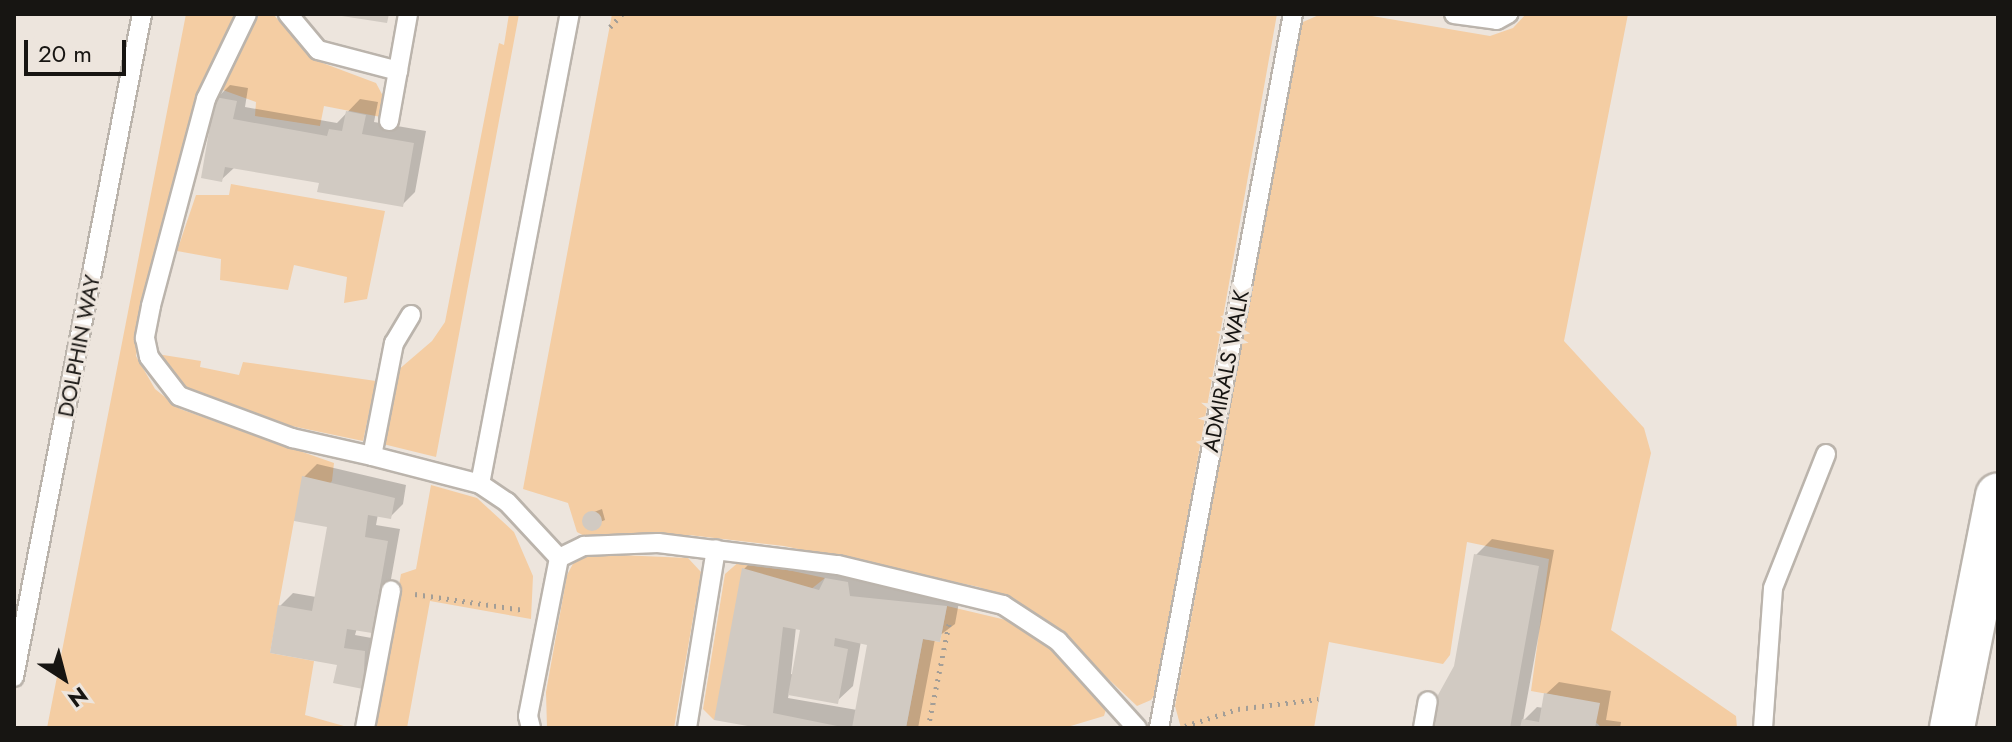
<!DOCTYPE html>
<html>
<head>
<meta charset="utf-8">
<style>
  body { margin:0 }
  #map { position:relative; width:2012px; height:742px; overflow:hidden; background:#ede5dd; font-family:Jost,sans-serif }
  div>[style] { position:absolute }
  [style*='--x'] { left:calc(var(--x)*1px); top:calc(var(--y)*1px); width:calc(var(--w)*1px); rotate:calc(var(--a)*1deg) }
  .green>* { inset:0; background:#f4cda3 }
  .pier>* { inset:0; background:#ede5dd }
  .shadow>* { inset:0; background:#0003 }
  .building>* { inset:0; background:#d1cac2 }
  .round { border-radius:50% }
  .path>* { height:5px; margin-top:-2.5px; transform-origin:0; background:repeating-linear-gradient(90deg,#a39e97 0 2px,transparent 0 8px) }
  .roads { filter:drop-shadow(2px 0 #bbb4ac) drop-shadow(-2px 0 #bbb4ac) drop-shadow(0 2px #bbb4ac) drop-shadow(0 -2px #bbb4ac) }
  .lane>* { height:18px; margin:-9px; padding:0 9px; transform-origin:9px; border-radius:9px; background:#fff }
  .secondary>* { height:44px; margin:-22px; padding:0 22px; transform-origin:22px; border-radius:22px; background:#fff }
  span { translate:-50% -50%; white-space:nowrap; text-align:center; line-height:1.15; -webkit-text-stroke:6px #ede5dd; paint-order:stroke }
  .street-label { font-size:22px; color:#171512 }
  .frame { position:absolute; inset:0; border:16px solid #171512; pointer-events:none }
  .north { position:absolute; left:24px; top:638px; width:80px; height:80px; -webkit-text-stroke:6px #ede5dd; paint-order:stroke; rotate:144deg; font-size:22px; font-weight:700; line-height:32px; text-align:center; color:#171512 }
  .north::after { content:''; display:block; margin:auto; width:28px; height:36px; background:#171512; clip-path:polygon(50% 0,100% 100%,50% 72%,0 100%) }
  .scale { position:absolute; left:24px; top:40px; width:102px; height:36px; box-sizing:border-box; border:4px solid #171512; border-top:0; padding-left:10px; font-size:24px; line-height:28px; white-space:nowrap; color:#171512; -webkit-text-stroke:6px #ede5dd; paint-order:stroke }
</style>
</head>
<body>
<div id="map">
  <div class="green">
    <i style="clip-path:polygon(186px 14px,236px 14px,196px 101px,136px 356px,155px 389px,180px 409px,334px 463px,332px 481px,294px 521px,270px 653px,314px 661px,305px 715px,351px 728px,47px 728px)"></i>
    <i style="clip-path:polygon(259px 14px,273px 14px,312px 59px,376px 83px,384px 98px,381px 117px,324px 106px,320px 126px,255px 116px,256px 102px,220px 89px)"></i>
    <i style="clip-path:polygon(509px 14px,519px 14px,436px 457px,383px 444px,397px 371px,432px 341px,445px 322px,499px 43px,504px 45px)"></i>
    <i style="clip-path:polygon(612px 14px,1277px 14px,1156px 693px,1151px 700px,1137px 706px,1044px 618px,979px 587px,784px 546px,689px 535px,590px 539px,577px 532px,568px 503px,523px 489px)"></i>
    <i style="clip-path:polygon(1321px 14px,1360px 14px,1490px 36px,1513px 28px,1526px 14px,1628px 14px,1564px 341px,1644px 428px,1651px 453px,1611px 630px,1736px 716px,1737px 728px,1602px 728px,1570px 698px,1531px 691px,1549px 559px,1467px 542px,1450px 655px,1443px 664px,1329px 642px,1314px 728px,1181px 728px,1175px 706px,1298px 37px,1303px 22px)"></i>
    <i style="clip-path:polygon(231px 184px,385px 211px,367px 299px,344px 303px,347px 277px,294px 265px,288px 290px,220px 280px,221px 259px,177px 251px,196px 195px,229px 195px)"></i>
    <i style="clip-path:polygon(157px 354px,201px 361px,200px 367px,239px 375px,243px 362px,376px 381px,363px 441px,287px 425px,192px 393px,178px 386px)"></i>
    <i style="clip-path:polygon(431px 485px,477px 498px,514px 532px,533px 576px,531px 619px,430px 601px,407px 728px,374px 728px,401px 574px,416px 569px)"></i>
    <i style="clip-path:polygon(596px 554px,688px 558px,701px 572px,674px 728px,547px 728px,546px 692px,567px 575px,575px 560px)"></i>
    <i style="clip-path:polygon(741px 560px,825px 578px,780px 614px,714px 720px,703px 709px,725px 574px)"></i>
    <i style="clip-path:polygon(947px 606px,1006px 620px,1042px 641px,1107px 706px,1104px 716px,1064px 728px,906px 728px,923px 639px,940px 642px)"></i>
  </div>
  <div class="pier">
    <i style="clip-path:polygon(20px 14px,41px 14px,14px 106px,14px 41px)"></i>
  </div>
  <div class="shadow">
    <i style="clip-path:polygon(230px 85px,248px 88px,245px 107px,337px 123px,360px 99px,378px 102px,374px 122px,426px 131px,415px 192px,402px 205px,321px 182px,235px 167px,221px 180px,217px 98px)"></i>
    <i style="clip-path:polygon(317px 464px,406px 485px,403px 504px,390px 517px,378px 514px,376px 525px,400px 529px,384px 618px,371px 631px,357px 628px,355px 635px,377px 639px,375px 674px,362px 687px,280px 606px,293px 593px,316px 597px,330px 525px,304px 477px)"></i>
    <i style="clip-path:polygon(602px 509px,605px 520px,588px 527px,586px 515px)"></i>
    <i style="clip-path:polygon(1492px 539px,1554px 550px,1523px 721px,1537px 707px,1544px 708px,1546px 694px,1559px 682px,1611px 691px,1606px 720px,1621px 722px,1620px 728px,1435px 728px,1440px 695px,1456px 667px,1476px 555px)"></i>
    <i style="clip-path:polygon(evenodd,759px 554px,832px 574px,842px 563px,961px 591px,955px 624px,935px 639px,918px 728px,771px 728px,744px 569px,759px 554px,796px 627px,802px 628px,794px 675px,791px 674px,796px 627px,759px 554px,861px 641px,870px 643px,857px 710px,788px 698px,789px 693px,837px 701px,853px 686px,861px 641px)"></i>
  </div>
  <div class="building">
    <i style="clip-path:polygon(329px 14px,389px 14px,387px 23px)"></i>
    <i style="clip-path:polygon(215px 97px,237px 101px,233px 119px,327px 136px,329px 129px,342px 131px,346px 111px,366px 115px,362px 134px,414px 143px,403px 207px,317px 192px,319px 183px,225px 167px,222px 182px,201px 178px)"></i>
    <i style="clip-path:polygon(302px 476px,395px 498px,391px 519px,368px 515px,365px 537px,388px 541px,372px 633px,347px 629px,344px 648px,365px 651px,363px 689px,333px 683px,337px 665px,270px 653px,278px 605px,312px 611px,327px 527px,294px 521px)"></i>
    <i class="round" style="left:582px;top:511px;width:20px;height:20px"></i>
    <i style="clip-path:polygon(1474px 554px,1539px 566px,1510px 728px,1435px 728px,1438px 695px,1454px 666px)"></i>
    <i style="clip-path:polygon(742px 568px,819px 590px,825px 578px,848px 582px,850px 596px,947px 606px,940px 642px,923px 639px,906px 728px,852px 728px,867px 645px,835px 638px,834px 646px,848px 649px,838px 704px,788px 695px,800px 630px,783px 627px,773px 713px,847px 728px,759px 728px,714px 720px)"></i>
    <i style="clip-path:polygon(1544px 693px,1600px 703px,1595px 728px,1520px 728px,1522px 719px,1539px 722px)"></i>
  </div>
  <div class="path">
    <i style="--x:610;--y:27;--w:18;--a:-47"></i>
    <i style="--x:415;--y:594;--w:110;--a:8.4"></i>
    <i style="--x:1185;--y:726;--w:56;--a:-17.8"></i>
    <i style="--x:1238;--y:709;--w:81;--a:-7.1"></i>
    <i style="--x:928;--y:728;--w:111;--a:-78.6"></i>
  </div>
  <div class="roads">
    <div class="lane">
      <i style="--x:247;--y:14;--w:94;--a:115.8"></i>
      <i style="--x:206;--y:99;--w:214;--a:104.9"></i>
      <i style="--x:151;--y:306;--w:33;--a:101"></i>
      <i style="--x:145;--y:338;--w:19;--a:78"></i>
      <i style="--x:149;--y:357;--w:49;--a:52.4"></i>
      <i style="--x:179;--y:396;--w:121;--a:20.4"></i>
      <i style="--x:292;--y:438;--w:82;--a:12.7"></i>
      <i style="--x:288;--y:14;--w:47;--a:50.2"></i>
      <i style="--x:318;--y:50;--w:83;--a:14.7"></i>
      <i style="--x:1454;--y:14;--w:43;--a:7.9"></i>
      <i style="--x:1497;--y:20;--w:13;--a:-29"></i>
      <i style="--x:389;--y:121;--w:109;--a:-79.9"></i>
      <i style="--x:411;--y:315;--w:33;--a:121"></i>
      <i style="--x:394;--y:343;--w:115;--a:101"></i>
      <i style="--x:372;--y:456;--w:112;--a:14.5"></i>
      <i style="--x:480;--y:484;--w:32;--a:34"></i>
      <i style="--x:507;--y:502;--w:76;--a:47.1"></i>
      <i style="--x:480;--y:484;--w:479;--a:-79.2"></i>
      <i style="--x:14;--y:677;--w:675;--a:-79.07"></i>
      <i style="--x:365;--y:728;--w:140;--a:-79.3"></i>
      <i style="--x:531;--y:728;--w:12;--a:-104"></i>
      <i style="--x:528;--y:716;--w:161;--a:-78.9"></i>
      <i style="--x:559;--y:558;--w:28;--a:-26"></i>
      <i style="--x:584;--y:546;--w:74;--a:-2.3"></i>
      <i style="--x:658;--y:543;--w:181;--a:7"></i>
      <i style="--x:838;--y:565;--w:170;--a:13.6"></i>
      <i style="--x:1003;--y:605;--w:66;--a:33.2"></i>
      <i style="--x:1058;--y:641;--w:118;--a:47.8"></i>
      <i style="--x:687;--y:728;--w:181;--a:-80.8"></i>
      <i style="--x:1159;--y:728;--w:726;--a:-79.37"></i>
      <i style="--x:1423;--y:728;--w:27;--a:-80"></i>
      <i style="--x:1763;--y:728;--w:140;--a:-85.9"></i>
      <i style="--x:1773;--y:588;--w:144;--a:-68.4"></i>
    </div>
    <div class="secondary">
      <i style="--x:1952;--y:728;--w:237;--a:-78.8"></i>
    </div>
  </div>
  <div class="street-label">
    <span style="left:79px;top:346px;rotate:-79deg">DOLPHIN WAY</span>
    <span style="left:1226px;top:371px;rotate:-79deg">ADMIRALS WALK</span>
  </div>
  <div class="frame"></div>
  <div class="north">N</div>
  <div class="scale">20 m</div>
</div>
</body>
</html>
